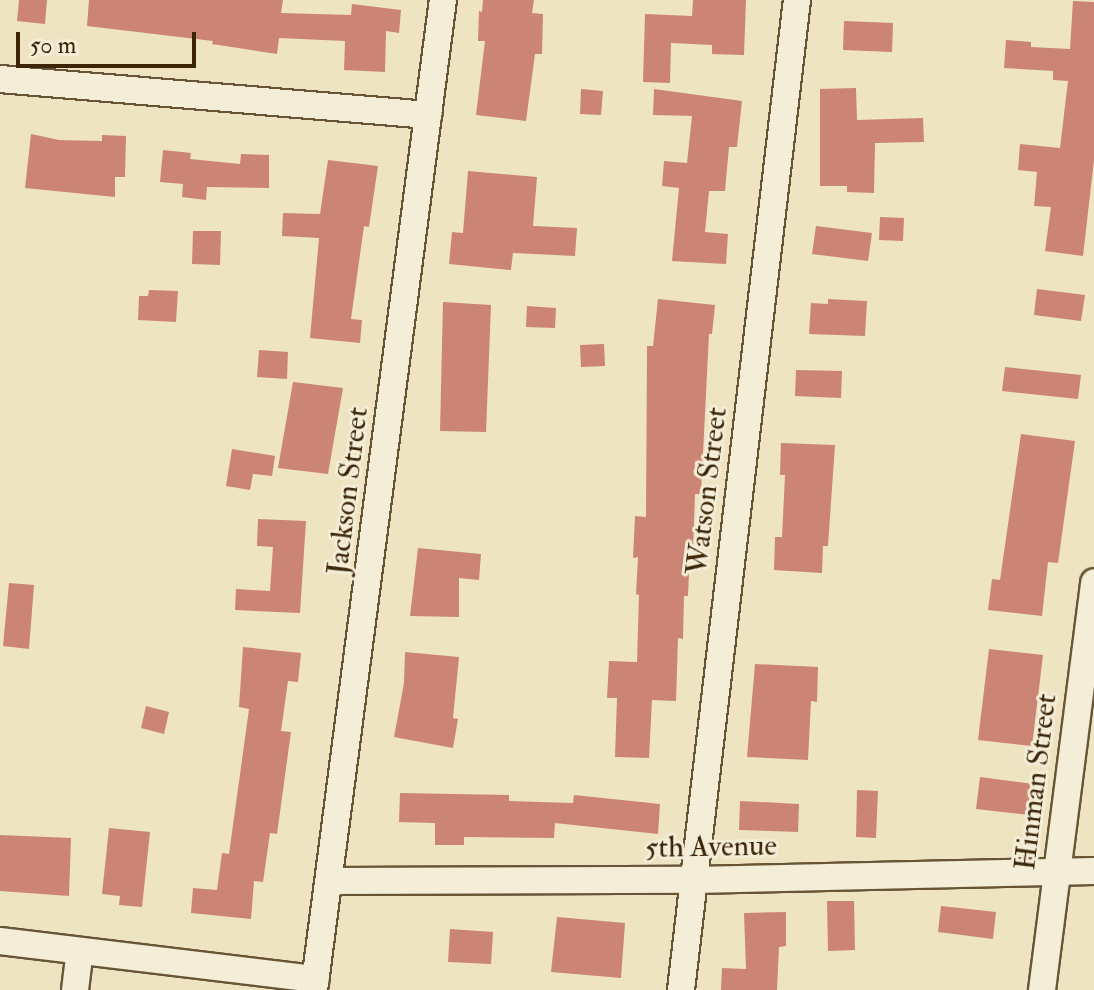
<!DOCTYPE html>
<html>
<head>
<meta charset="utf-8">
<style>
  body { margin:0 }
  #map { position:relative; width:1094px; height:990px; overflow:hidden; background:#eee4c1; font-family:"IM FELL Double Pica",serif }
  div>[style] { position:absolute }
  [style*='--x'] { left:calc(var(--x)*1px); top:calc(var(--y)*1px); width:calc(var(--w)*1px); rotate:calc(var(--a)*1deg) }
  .building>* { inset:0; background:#cc8574 }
  .roads { filter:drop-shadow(2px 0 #685535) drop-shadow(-2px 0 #685535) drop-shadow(0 2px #685535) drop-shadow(0 -2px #685535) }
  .minor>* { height:26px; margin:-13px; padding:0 13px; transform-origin:13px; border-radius:13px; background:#f4edd7 }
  span { translate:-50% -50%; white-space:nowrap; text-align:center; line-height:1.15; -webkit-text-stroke:6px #f4edd7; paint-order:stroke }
  .street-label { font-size:30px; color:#3c2506 }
  .scale { position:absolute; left:16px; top:32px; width:180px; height:36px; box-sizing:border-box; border:4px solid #3c2506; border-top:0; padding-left:10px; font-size:24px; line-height:28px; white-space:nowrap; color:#3c2506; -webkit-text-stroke:6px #f4edd7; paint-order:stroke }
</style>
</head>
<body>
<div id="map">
  <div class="building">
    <i style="clip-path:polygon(19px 0,47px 0,45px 24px,17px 21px)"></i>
    <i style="clip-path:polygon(89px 0,283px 0,281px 13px,351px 15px,352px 4px,401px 10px,399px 33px,386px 31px,385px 72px,344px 70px,345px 41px,279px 38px,277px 54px,212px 44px,213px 41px,87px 26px)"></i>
    <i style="clip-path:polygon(483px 0,534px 0,532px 13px,543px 14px,542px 54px,535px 54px,526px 121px,476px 115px,485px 41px,478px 41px,479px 11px,482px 12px)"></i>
    <i style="clip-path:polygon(693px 0,746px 0,744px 55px,712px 54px,712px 45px,671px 43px,670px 83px,643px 82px,645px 14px,692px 16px)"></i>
    <i style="clip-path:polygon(1073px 1px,1094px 2px,1094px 160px,1083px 256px,1045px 251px,1051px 207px,1034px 206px,1037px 172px,1018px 170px,1020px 144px,1060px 148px,1068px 81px,1053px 80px,1053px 71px,1004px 68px,1006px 40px,1031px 42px,1031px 47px,1070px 49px)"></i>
    <i style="clip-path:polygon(844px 21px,893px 23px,892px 52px,843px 50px)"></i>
    <i style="clip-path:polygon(856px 88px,857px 120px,923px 118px,924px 142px,875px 143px,874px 193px,847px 192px,847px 186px,820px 186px,820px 89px)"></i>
    <i style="clip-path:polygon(581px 89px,603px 91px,601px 115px,580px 114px)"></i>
    <i style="clip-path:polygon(654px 89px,742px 101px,737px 147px,729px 147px,725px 191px,709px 191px,705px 232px,728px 234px,726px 264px,672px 261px,679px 188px,662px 186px,664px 161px,687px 163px,692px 116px,653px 115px)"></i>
    <i style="clip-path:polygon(31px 134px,59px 140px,102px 141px,102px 135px,126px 136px,125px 177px,115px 177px,115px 197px,25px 188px)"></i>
    <i style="clip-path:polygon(163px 150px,191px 153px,190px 159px,240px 164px,241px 154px,269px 155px,269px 188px,207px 187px,206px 200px,182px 197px,183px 184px,160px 182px)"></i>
    <i style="clip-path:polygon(328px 160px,378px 166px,369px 227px,364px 226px,351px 319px,362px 320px,360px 343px,310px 338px,319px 238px,282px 236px,283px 213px,320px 214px)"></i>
    <i style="clip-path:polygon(468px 171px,537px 177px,533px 226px,577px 228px,575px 256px,513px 253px,511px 270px,449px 264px,452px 232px,463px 233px)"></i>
    <i style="clip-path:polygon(880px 217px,904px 218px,903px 241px,879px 240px)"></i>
    <i style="clip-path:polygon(816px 226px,872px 233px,868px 261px,812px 254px)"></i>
    <i style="clip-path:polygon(193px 231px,221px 231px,220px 265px,192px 264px)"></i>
    <i style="clip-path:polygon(1037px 289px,1085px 295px,1081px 321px,1034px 315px)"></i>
    <i style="clip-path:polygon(149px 290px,178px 291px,176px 322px,138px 320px,139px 296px,148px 296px)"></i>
    <i style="clip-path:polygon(658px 299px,715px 305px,712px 334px,709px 334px,701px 494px,695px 494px,693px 550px,690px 550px,688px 596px,684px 596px,683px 639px,678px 638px,676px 701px,652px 700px,649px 758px,615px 757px,617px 698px,607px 698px,609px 661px,637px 662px,639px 595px,636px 594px,638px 557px,633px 558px,635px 516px,646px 517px,647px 346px,653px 346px)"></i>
    <i style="clip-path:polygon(828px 299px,867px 301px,865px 336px,809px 334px,811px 303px,828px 304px)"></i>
    <i style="clip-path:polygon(443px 302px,491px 305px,486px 432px,440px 431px)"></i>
    <i style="clip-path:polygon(527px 306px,556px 308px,555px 328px,526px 327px)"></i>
    <i style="clip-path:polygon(604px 344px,605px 366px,581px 367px,580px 345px)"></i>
    <i style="clip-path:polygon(259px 350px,288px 352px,287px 379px,257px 377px)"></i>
    <i style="clip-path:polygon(1005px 367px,1081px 375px,1078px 399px,1002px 391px)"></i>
    <i style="clip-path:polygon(796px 370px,842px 371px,841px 398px,795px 396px)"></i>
    <i style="clip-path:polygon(293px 382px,343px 388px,328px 474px,278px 468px)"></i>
    <i style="clip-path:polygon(1021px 434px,1075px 441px,1058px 563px,1048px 562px,1042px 616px,988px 610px,992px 579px,1000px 580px)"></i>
    <i style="clip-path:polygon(781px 443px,835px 445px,828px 546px,823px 546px,822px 573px,774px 570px,775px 537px,782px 537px,785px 475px,780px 475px)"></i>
    <i style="clip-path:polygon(232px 449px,275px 456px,272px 476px,253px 474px,250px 490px,226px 486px)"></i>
    <i style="clip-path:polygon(258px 519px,306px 521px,300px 613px,235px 610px,236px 589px,270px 591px,273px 547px,257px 546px)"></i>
    <i style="clip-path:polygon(418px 548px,481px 554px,479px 580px,459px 578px,459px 617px,410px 616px)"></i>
    <i style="clip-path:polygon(9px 583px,34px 585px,29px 649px,3px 646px)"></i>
    <i style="clip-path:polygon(243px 647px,301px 653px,298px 682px,288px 681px,281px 731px,291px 732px,277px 834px,270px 833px,263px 882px,254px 881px,251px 919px,191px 913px,193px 888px,217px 890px,222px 853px,229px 854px,249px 709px,239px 707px)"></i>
    <i style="clip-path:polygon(989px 649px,1043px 655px,1032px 746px,978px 740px)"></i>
    <i style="clip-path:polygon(405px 652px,459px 657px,453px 718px,458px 719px,453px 748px,394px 737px,404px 683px)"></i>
    <i style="clip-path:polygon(755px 664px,818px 667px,817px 702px,811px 701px,808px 760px,747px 757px)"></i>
    <i style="clip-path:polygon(146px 706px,169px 712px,164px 734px,141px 728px)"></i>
    <i style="clip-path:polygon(980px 777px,1034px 784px,1030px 815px,976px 809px)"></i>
    <i style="clip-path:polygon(857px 790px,878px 791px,876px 838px,856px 837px)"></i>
    <i style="clip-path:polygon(400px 793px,509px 795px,509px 801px,573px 803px,574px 795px,660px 804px,658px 834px,555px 823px,554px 838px,464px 837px,464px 845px,435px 845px,435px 823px,399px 822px)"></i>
    <i style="clip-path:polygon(740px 801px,799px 804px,798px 832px,739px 830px)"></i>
    <i style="clip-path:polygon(109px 828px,150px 832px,142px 907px,119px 905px,120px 896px,102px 894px)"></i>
    <i style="clip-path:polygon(0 835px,71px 838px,69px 896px,0 891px)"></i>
    <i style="clip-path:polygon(827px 901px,854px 901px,855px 950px,828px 951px)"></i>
    <i style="clip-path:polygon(941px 906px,996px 912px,993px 939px,938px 932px)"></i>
    <i style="clip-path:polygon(786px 912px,786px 946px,779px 947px,777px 990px,721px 990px,722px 968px,746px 969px,744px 913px)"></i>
    <i style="clip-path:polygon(557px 917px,625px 923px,621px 978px,551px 972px)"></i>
    <i style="clip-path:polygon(450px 929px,493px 932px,491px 964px,448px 962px)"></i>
  </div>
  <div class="roads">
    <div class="minor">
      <i style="--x:0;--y:79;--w:430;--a:4.8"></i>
      <i style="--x:330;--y:881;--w:365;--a:-0.2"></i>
      <i style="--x:695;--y:880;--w:399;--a:-1.3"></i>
      <i style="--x:0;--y:941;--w:318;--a:6.9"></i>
      <i style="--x:75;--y:990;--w:39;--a:-83"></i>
      <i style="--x:314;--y:990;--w:998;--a:-82.58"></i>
      <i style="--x:681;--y:990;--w:997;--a:-83.32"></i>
      <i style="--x:1042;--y:990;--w:411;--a:-82.7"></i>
    </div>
  </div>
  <div class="street-label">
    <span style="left:348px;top:491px;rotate:-83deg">Jackson Street</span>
    <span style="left:707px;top:491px;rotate:-83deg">Watson Street</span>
    <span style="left:1036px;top:782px;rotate:-83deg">Hinman Street</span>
    <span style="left:711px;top:847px;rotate:-1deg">5th Avenue</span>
  </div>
  <div class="scale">50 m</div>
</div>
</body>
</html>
